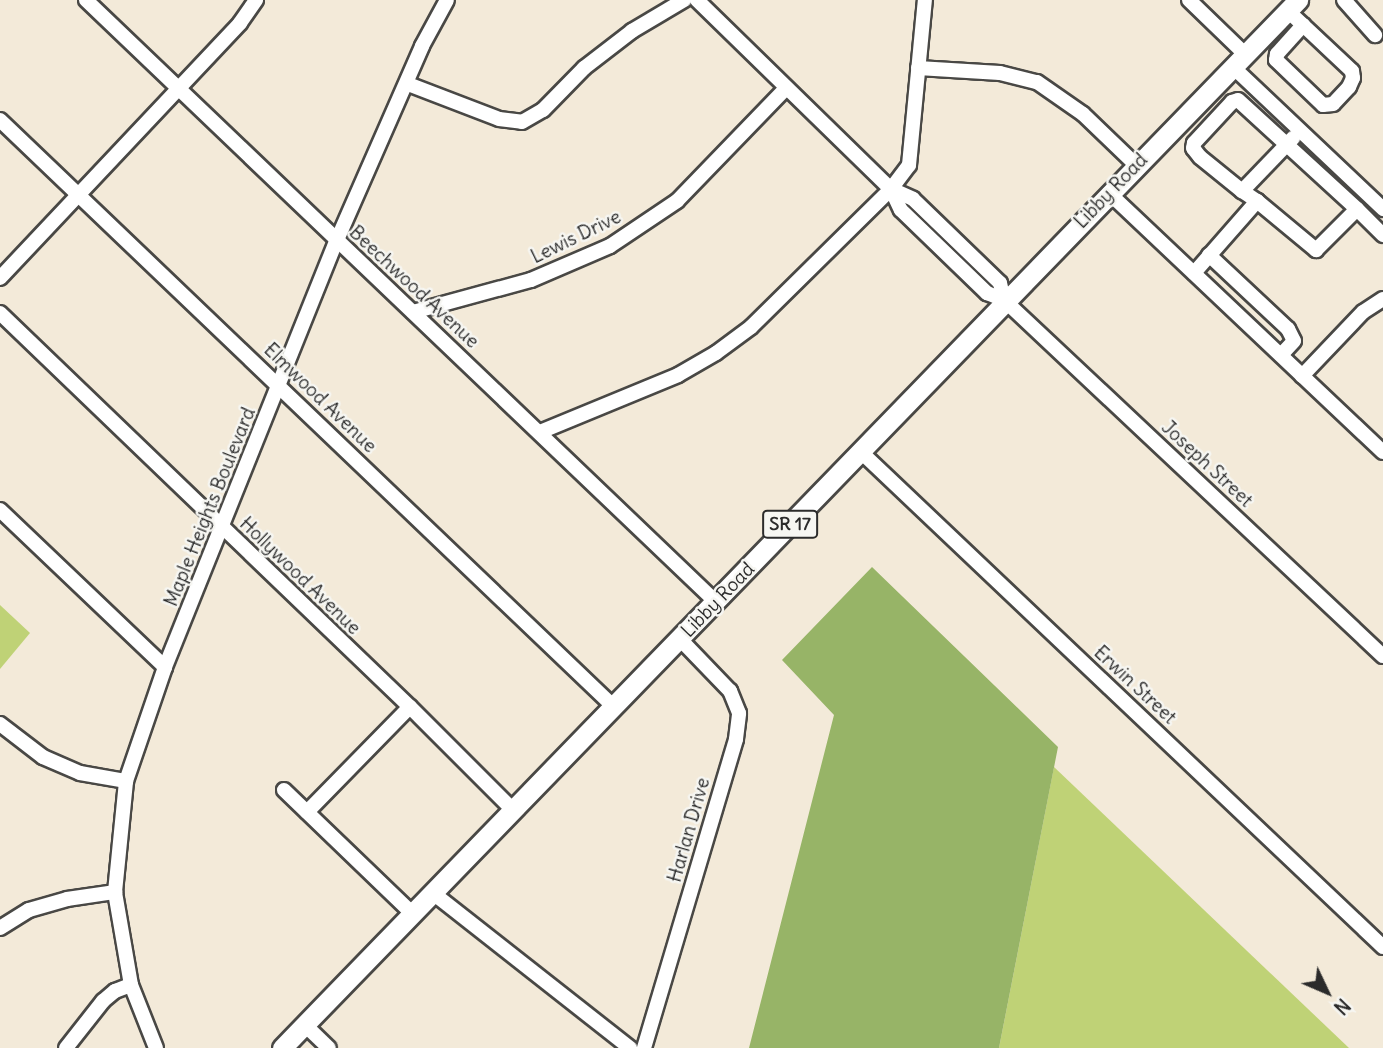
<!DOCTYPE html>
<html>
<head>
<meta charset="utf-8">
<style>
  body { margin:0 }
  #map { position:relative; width:1383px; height:1048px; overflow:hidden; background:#f3ead9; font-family:Delius,sans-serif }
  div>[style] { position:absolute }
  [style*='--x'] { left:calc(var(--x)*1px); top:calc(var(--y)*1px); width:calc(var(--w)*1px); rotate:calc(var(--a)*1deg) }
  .green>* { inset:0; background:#bfd276 }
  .forest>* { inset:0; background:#97b467 }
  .roads { filter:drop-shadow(2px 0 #494845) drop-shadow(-2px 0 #494845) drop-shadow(0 2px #494845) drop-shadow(0 -2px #494845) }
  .minor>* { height:14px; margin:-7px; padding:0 7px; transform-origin:7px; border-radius:7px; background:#fff }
  .major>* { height:19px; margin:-9.5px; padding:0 9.5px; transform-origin:9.5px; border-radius:9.5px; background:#fff }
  span { translate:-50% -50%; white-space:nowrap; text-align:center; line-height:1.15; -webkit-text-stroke:5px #f6f6f2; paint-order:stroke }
  .shield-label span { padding:2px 5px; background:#f6f6f2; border:2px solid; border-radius:5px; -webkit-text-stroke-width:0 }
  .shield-label { font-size:18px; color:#2b2b2b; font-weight:700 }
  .street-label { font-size:19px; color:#2b2b2b }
  .north { position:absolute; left:1292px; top:957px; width:70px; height:70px; -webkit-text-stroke:5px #f6f6f2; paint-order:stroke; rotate:134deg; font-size:19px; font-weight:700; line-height:28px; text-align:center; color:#2b2b2b }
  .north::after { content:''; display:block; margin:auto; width:24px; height:32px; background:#2b2b2b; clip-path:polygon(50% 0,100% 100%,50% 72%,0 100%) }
</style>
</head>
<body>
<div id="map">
  <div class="green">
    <i style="clip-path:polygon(0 605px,30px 633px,0 669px)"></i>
    <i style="clip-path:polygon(1054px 767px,1349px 1048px,999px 1048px)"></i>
  </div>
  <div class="forest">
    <i style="clip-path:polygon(872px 567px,1058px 747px,999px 1048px,749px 1048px,834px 715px,782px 660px)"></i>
  </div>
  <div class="roads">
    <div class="minor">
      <i style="--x:86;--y:0;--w:871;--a:43.7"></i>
      <i style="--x:697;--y:0;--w:271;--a:44.3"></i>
      <i style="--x:891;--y:189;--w:24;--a:24"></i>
      <i style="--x:913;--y:199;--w:121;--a:44"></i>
      <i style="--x:1000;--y:283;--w:17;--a:77"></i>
      <i style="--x:1189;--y:0;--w:78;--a:44"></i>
      <i style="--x:1344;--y:0;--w:47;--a:48.5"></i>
      <i style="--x:1288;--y:11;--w:21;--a:43"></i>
      <i style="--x:1303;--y:25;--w:67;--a:43.2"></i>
      <i style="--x:1352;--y:71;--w:7;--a:82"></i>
      <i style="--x:1353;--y:78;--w:10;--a:114"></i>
      <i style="--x:1349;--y:87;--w:23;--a:133"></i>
      <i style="--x:1333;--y:104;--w:10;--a:174"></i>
      <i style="--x:1323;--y:105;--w:65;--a:-136.2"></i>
      <i style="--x:1276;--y:60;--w:6;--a:-81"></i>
      <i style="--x:1277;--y:54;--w:39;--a:-48"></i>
      <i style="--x:1233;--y:67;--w:207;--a:43.4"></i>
      <i style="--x:918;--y:68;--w:82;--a:3.5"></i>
      <i style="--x:1000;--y:73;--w:38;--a:14"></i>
      <i style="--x:1037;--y:82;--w:56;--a:34.8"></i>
      <i style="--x:1083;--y:114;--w:74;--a:43.9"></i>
      <i style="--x:408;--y:84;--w:97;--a:21"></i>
      <i style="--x:499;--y:119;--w:23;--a:7"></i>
      <i style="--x:522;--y:122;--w:24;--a:-30"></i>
      <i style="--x:543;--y:110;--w:59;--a:-45.7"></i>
      <i style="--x:584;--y:68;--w:61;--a:-37.6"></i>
      <i style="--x:632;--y:31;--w:61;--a:-30.8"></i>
      <i style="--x:0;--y:120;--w:848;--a:43.71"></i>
      <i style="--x:891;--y:189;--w:23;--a:65"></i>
      <i style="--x:901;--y:210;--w:120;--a:44"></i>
      <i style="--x:987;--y:293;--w:18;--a:22"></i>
      <i style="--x:1004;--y:300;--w:520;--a:43.21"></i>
      <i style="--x:1242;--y:191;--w:54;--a:-141"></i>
      <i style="--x:1200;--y:157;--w:11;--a:-128"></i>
      <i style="--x:1193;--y:148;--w:5;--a:-79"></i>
      <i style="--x:1194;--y:143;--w:56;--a:-47.2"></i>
      <i style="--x:1232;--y:102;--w:6;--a:-18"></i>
      <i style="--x:1238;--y:100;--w:161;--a:42.5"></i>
      <i style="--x:1109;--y:193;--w:377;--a:43.4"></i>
      <i style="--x:1257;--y:201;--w:77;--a:39.7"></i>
      <i style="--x:1316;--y:250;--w:58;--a:-45"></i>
      <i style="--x:1357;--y:209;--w:37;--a:45"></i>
      <i style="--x:1209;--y:255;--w:108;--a:43.1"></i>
      <i style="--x:1288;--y:329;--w:13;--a:63"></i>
      <i style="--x:1294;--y:341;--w:19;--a:133"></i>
      <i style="--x:1194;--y:273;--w:96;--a:-48.8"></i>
      <i style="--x:1257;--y:201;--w:18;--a:-146"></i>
      <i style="--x:1242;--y:191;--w:74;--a:-46.1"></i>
      <i style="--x:0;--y:278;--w:350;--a:-46.7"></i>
      <i style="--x:240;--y:23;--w:28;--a:-55"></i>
      <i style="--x:413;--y:312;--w:122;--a:-15.2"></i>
      <i style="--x:531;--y:280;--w:86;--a:-23.3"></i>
      <i style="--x:610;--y:246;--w:81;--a:-33.9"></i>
      <i style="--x:677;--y:201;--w:157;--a:-46"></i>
      <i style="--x:0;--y:313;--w:569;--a:43.86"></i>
      <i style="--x:410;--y:707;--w:144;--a:45"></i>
      <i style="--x:1302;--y:376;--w:88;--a:-46.4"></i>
      <i style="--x:1363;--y:312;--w:24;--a:-33"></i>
      <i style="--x:540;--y:432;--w:149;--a:-22.4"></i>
      <i style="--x:678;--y:375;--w:44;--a:-30.1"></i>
      <i style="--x:716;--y:353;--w:44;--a:-36.6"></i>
      <i style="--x:751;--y:327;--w:197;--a:-44.6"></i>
      <i style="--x:891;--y:189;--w:30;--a:-53"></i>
      <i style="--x:909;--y:165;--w:166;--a:-84.5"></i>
      <i style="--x:860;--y:451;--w:721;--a:43.48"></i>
      <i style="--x:0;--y:510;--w:228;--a:43.6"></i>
      <i style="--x:0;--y:724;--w:54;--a:37.5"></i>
      <i style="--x:43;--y:757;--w:40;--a:23.4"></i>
      <i style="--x:80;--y:773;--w:47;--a:9.9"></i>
      <i style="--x:284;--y:790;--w:179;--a:43.9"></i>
      <i style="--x:307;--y:812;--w:147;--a:-45.6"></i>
      <i style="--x:433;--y:893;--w:251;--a:38.2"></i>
      <i style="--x:0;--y:928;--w:34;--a:-32"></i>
      <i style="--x:29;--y:910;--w:40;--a:-16"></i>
      <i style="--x:67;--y:899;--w:49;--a:-8.3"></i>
      <i style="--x:305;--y:1025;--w:33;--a:44"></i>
      <i style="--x:66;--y:1048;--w:60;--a:-51.8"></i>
      <i style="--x:103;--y:1001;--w:16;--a:-40"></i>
      <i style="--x:115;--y:991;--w:17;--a:-21"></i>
      <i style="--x:156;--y:1048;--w:68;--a:-111.6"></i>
      <i style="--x:131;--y:985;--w:94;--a:-99.8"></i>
      <i style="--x:115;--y:892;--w:112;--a:-84.3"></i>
      <i style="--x:126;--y:781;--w:120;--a:-71.1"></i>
      <i style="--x:165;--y:667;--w:460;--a:-68.1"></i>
      <i style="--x:337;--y:240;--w:212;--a:-66.3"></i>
      <i style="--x:422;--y:46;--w:52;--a:-61.5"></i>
      <i style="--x:644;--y:1048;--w:322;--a:-73.4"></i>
      <i style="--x:736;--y:739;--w:26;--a:-83"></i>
      <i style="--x:739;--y:713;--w:24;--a:-112"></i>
      <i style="--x:730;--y:691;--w:72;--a:-133.9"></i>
    </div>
    <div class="major">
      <i style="--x:282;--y:1048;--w:1460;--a:-45.89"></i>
    </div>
  </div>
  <div class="shield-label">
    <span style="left:790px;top:524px">SR 17</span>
  </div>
  <div class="street-label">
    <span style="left:1111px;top:191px;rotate:-46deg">Libby Road</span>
    <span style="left:576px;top:237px;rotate:-26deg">Lewis Drive</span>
    <span style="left:414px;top:287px;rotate:43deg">Beechwood Avenue</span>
    <span style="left:320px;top:398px;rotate:44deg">Elmwood Avenue</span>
    <span style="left:1207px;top:464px;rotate:43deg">Joseph Street</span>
    <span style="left:210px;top:507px;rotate:-68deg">Maple Heights Boulevard</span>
    <span style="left:300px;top:576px;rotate:44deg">Hollywood Avenue</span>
    <span style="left:718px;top:600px;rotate:-46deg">Libby Road</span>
    <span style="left:1135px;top:685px;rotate:43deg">Erwin Street</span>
    <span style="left:689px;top:830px;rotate:-74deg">Harlan Drive</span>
  </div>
  <div class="north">N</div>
</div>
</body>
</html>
